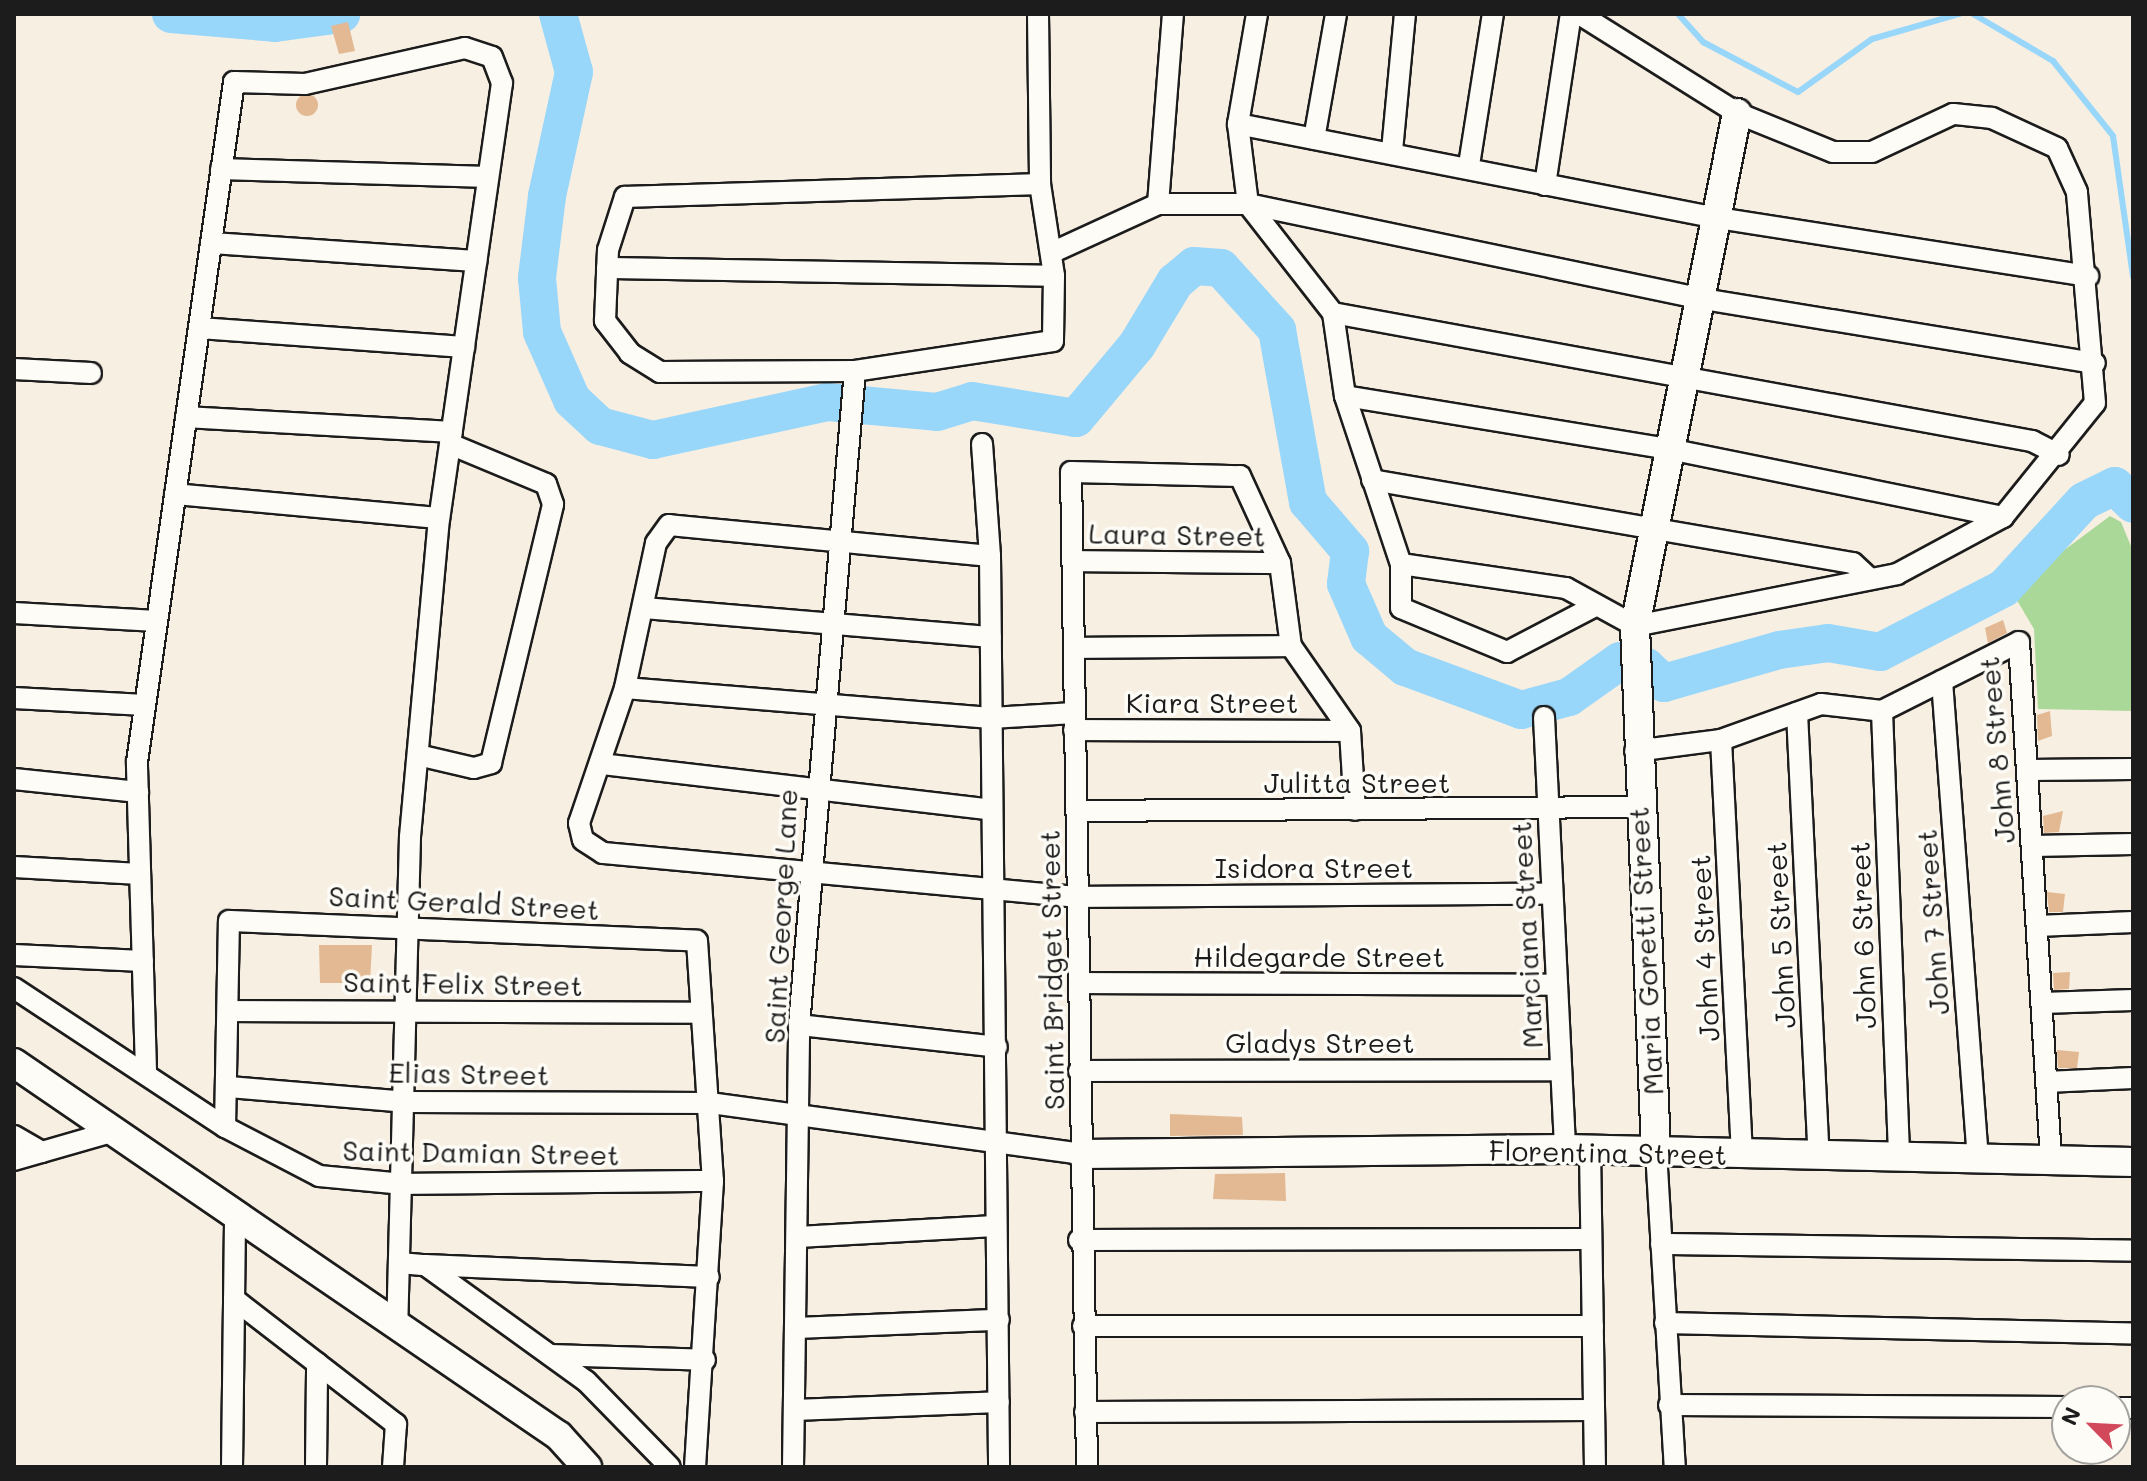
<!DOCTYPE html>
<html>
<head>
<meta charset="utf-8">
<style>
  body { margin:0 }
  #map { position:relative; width:2147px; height:1481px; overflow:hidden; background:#f8efe3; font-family:Mali,sans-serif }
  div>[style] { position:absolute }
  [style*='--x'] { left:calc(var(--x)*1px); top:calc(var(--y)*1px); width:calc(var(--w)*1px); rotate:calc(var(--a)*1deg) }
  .green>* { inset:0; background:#aad898 }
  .stream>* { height:6px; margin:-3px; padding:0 3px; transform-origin:3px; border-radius:3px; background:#99d7fa }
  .river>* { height:38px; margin:-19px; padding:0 19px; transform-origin:19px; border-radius:19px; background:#99d7fa }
  .building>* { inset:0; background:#e2b992 }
  .round { border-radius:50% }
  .roads { filter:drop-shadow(2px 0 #1c1c1c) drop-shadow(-2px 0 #1c1c1c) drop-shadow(0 2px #1c1c1c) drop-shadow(0 -2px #1c1c1c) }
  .street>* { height:20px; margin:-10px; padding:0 10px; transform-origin:10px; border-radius:10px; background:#fdfcf7 }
  .secondary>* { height:28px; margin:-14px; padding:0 14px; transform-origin:14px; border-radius:14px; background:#fdfcf7 }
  span { translate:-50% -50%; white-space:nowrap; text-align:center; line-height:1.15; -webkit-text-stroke:7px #fdfcf7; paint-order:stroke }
  .street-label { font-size:28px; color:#1c1c1c }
  .frame { position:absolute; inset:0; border:16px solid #1c1c1c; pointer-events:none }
  .north { position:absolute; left:2051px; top:1385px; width:80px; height:80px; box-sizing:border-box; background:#fdfcf7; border:2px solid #a3a29f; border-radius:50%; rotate:294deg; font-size:22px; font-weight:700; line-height:32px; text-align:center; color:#1c1c1c }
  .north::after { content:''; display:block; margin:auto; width:28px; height:36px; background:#d1495b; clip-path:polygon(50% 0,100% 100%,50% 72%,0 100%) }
</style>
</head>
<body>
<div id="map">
  <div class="green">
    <i style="clip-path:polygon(2110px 516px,2121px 522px,2133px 551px,2133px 711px,2038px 709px,2034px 629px,2015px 597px,2032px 574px)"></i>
  </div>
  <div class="stream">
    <i style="--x:1678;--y:14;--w:38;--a:48"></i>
    <i style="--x:1703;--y:42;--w:107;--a:27.8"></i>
    <i style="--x:1798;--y:92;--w:91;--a:-35.6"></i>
    <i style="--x:1872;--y:39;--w:91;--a:-16"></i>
    <i style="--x:1973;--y:14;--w:93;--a:30.4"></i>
    <i style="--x:2053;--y:61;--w:96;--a:51.3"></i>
    <i style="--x:2113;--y:136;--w:142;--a:81.9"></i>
  </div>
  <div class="river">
    <i style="--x:171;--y:14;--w:104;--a:4.9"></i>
    <i style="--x:275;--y:23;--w:67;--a:-7.8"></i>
    <i style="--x:558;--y:14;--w:60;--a:74.6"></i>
    <i style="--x:574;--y:72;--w:127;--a:102.3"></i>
    <i style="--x:547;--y:196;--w:83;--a:97"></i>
    <i style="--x:537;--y:278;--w:54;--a:84.7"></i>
    <i style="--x:542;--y:332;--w:74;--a:66.2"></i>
    <i style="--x:572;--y:400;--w:38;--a:43"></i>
    <i style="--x:600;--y:426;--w:55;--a:14.8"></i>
    <i style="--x:653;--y:440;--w:179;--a:-12.3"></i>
    <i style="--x:828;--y:402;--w:109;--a:5.2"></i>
    <i style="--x:937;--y:412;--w:37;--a:-17"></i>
    <i style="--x:972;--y:401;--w:105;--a:9.3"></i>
    <i style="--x:1076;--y:418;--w:95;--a:-50.1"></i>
    <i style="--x:1137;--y:345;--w:74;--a:-58.9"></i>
    <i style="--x:1175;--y:282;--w:25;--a:-40"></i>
    <i style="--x:1194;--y:266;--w:27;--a:4"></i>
    <i style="--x:1221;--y:268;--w:84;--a:47.9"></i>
    <i style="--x:1277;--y:330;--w:175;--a:79.8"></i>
    <i style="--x:1308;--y:502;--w:65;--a:49.4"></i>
    <i style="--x:1350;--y:551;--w:33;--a:97"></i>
    <i style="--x:1346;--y:584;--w:58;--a:66.5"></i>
    <i style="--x:1369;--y:637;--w:47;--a:39.8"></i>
    <i style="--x:1405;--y:667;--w:124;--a:20.3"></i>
    <i style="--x:1521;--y:710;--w:50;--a:-15.2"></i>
    <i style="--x:1569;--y:697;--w:62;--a:-35.2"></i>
    <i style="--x:1620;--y:661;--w:27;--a:13"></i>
    <i style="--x:1646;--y:667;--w:24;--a:42"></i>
    <i style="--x:1664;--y:683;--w:120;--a:-16"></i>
    <i style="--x:1779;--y:650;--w:49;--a:-8.1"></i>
    <i style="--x:1828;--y:643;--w:53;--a:9.8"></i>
    <i style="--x:1880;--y:652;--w:140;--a:-27.3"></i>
    <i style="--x:2004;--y:588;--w:118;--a:-47.4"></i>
    <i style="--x:2084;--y:501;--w:34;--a:-26"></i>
    <i style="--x:2115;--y:486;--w:25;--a:45"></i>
  </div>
  <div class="building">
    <i style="clip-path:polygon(348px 22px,355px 51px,339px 54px,331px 26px)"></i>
    <i class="round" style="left:296px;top:94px;width:22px;height:22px"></i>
    <i style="clip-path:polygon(2003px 620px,2007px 633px,1988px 643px,1985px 628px)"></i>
    <i style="clip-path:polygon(2050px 711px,2052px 736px,2038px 741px,2037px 715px)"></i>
    <i style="clip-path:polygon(2063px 811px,2059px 832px,2044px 833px,2043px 816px)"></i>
    <i style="clip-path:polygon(2047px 892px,2065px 894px,2063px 912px,2049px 912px)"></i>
    <i style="clip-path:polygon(319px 945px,372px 945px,370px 983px,320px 983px)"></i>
    <i style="clip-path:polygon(2070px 972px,2069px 989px,2054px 990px,2053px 973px)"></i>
    <i style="clip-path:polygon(2057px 1050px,2079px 1052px,2077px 1068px,2058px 1068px)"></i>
    <i style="clip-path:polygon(1170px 1114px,1242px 1117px,1243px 1135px,1170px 1136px)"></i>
    <i style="clip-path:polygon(1285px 1173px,1286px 1201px,1213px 1199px,1215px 1174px)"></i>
  </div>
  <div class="roads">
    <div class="street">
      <i style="--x:1038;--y:14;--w:170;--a:89.3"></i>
      <i style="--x:1040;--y:184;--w:93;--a:81.3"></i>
      <i style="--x:1054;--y:276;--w:65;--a:90.9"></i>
      <i style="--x:1053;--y:341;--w:200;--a:171.4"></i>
      <i style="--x:855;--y:371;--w:195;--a:179.7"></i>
      <i style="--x:660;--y:372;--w:36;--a:-148"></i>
      <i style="--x:630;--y:353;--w:41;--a:-128"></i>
      <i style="--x:605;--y:321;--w:71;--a:-87.6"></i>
      <i style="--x:608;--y:250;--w:56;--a:-72.2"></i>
      <i style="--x:625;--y:197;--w:415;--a:-1.8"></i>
      <i style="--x:1257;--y:14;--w:112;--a:99.8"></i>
      <i style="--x:1238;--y:124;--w:81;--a:82.9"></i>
      <i style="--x:1248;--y:204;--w:138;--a:52.1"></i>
      <i style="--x:1333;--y:313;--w:84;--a:81.8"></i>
      <i style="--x:1345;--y:396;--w:177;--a:71.6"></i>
      <i style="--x:1401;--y:564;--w:44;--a:90"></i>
      <i style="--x:1401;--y:608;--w:115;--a:22.5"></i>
      <i style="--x:1507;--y:652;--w:97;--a:-27.6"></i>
      <i style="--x:1238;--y:124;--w:482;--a:11.1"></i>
      <i style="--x:1711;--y:217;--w:382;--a:8.9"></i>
      <i style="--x:1314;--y:139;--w:127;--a:-80"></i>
      <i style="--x:1392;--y:151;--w:138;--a:-84.6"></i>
      <i style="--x:1469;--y:165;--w:153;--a:-81"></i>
      <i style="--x:221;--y:169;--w:267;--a:1.7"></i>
      <i style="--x:1545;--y:185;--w:173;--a:-81.4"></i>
      <i style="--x:1158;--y:204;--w:191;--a:-85.5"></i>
      <i style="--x:211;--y:243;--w:266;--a:3.9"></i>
      <i style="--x:1051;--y:253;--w:118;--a:-24.6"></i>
      <i style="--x:1158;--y:204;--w:90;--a:0"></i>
      <i style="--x:1248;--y:204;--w:459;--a:11.8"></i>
      <i style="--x:1697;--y:298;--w:403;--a:9.3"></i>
      <i style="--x:607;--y:268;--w:447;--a:1"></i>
      <i style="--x:1333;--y:313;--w:711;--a:10.38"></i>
      <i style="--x:2032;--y:441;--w:30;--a:27"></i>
      <i style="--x:199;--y:328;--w:266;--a:4.1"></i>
      <i style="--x:14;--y:369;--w:77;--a:3"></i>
      <i style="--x:1345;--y:396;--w:328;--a:9.3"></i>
      <i style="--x:1669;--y:449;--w:341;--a:11.5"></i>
      <i style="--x:186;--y:417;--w:266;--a:3.2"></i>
      <i style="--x:982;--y:444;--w:112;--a:85.9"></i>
      <i style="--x:990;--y:556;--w:911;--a:89.43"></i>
      <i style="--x:1372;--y:480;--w:488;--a:9.8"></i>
      <i style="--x:1853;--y:563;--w:23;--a:43"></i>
      <i style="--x:175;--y:494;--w:265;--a:5.2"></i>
      <i style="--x:990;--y:556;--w:322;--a:-174.5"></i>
      <i style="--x:669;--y:525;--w:22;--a:126"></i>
      <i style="--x:656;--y:543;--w:148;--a:102.1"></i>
      <i style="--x:625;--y:688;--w:143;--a:108.8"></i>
      <i style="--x:579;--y:823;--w:17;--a:77"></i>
      <i style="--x:583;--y:840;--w:24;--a:33"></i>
      <i style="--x:603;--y:853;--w:476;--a:5.3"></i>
      <i style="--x:1077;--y:897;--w:475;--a:-0.4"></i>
      <i style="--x:1074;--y:561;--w:206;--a:0.6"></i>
      <i style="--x:1401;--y:564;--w:167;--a:8.3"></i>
      <i style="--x:1566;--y:588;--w:79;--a:28.8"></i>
      <i style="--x:1635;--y:626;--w:267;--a:-11.2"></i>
      <i style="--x:1897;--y:574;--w:120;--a:-28.3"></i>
      <i style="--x:2003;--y:517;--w:146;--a:-51.1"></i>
      <i style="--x:2095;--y:403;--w:212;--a:-94.9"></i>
      <i style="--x:2077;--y:192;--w:48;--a:-114.4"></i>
      <i style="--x:2057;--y:148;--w:72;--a:-155.2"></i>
      <i style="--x:1992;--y:118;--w:39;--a:-174"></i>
      <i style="--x:1953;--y:114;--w:89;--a:154.9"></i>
      <i style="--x:1872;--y:152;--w:39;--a:180"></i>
      <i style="--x:1833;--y:152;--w:104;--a:-157.9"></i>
      <i style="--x:1737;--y:113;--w:186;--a:-147.9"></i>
      <i style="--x:645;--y:608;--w:347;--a:4.8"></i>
      <i style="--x:14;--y:613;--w:143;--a:3.2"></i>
      <i style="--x:1075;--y:648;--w:216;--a:-0.5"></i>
      <i style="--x:1942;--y:681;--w:479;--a:85.7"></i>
      <i style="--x:625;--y:688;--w:367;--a:4.7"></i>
      <i style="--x:991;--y:718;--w:83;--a:-3.4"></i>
      <i style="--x:14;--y:698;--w:131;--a:3.1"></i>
      <i style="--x:1882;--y:711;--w:446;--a:87.8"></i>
      <i style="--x:1797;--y:713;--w:443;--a:87.2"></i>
      <i style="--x:1544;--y:717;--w:433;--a:87.2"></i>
      <i style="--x:1074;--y:730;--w:276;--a:0.2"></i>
      <i style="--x:1721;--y:740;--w:414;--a:87.1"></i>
      <i style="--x:1635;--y:751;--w:87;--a:-7.3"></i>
      <i style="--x:1721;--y:740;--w:106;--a:-19.8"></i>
      <i style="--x:1821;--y:704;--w:61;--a:6.5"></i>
      <i style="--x:1882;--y:711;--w:153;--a:-26.7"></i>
      <i style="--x:2019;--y:642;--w:519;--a:86.46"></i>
      <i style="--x:418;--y:755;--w:57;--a:13.1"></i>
      <i style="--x:474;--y:768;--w:18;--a:-16"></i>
      <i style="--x:491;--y:763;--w:266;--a:-76.5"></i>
      <i style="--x:553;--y:504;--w:21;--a:-109"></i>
      <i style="--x:546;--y:484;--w:104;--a:-157.4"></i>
      <i style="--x:602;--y:764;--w:388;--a:6.7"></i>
      <i style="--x:2028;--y:770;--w:105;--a:-0.5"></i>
      <i style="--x:14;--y:779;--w:125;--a:6"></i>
      <i style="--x:1077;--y:811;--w:560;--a:-0.41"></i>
      <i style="--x:2033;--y:846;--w:100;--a:-1.1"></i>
      <i style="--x:14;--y:867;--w:126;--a:3.2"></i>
      <i style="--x:2037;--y:926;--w:96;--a:-2.4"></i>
      <i style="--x:14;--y:955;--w:129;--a:2.7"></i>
      <i style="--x:1080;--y:983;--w:477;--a:0.2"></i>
      <i style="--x:14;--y:988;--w:253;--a:33.4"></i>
      <i style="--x:225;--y:1127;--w:106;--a:27.5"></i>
      <i style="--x:319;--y:1176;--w:85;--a:5.4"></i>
      <i style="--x:404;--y:1184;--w:309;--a:-0.6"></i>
      <i style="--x:2042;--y:1003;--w:91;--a:-1.9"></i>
      <i style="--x:228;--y:1011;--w:469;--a:0.2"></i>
      <i style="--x:799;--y:1025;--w:199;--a:6.3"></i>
      <i style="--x:146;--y:1070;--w:308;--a:-91.7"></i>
      <i style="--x:137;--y:762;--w:687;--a:-81.88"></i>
      <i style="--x:234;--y:82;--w:71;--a:1.6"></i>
      <i style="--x:305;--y:84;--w:164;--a:-12.7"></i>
      <i style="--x:465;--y:48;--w:28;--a:18"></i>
      <i style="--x:492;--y:57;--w:28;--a:69"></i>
      <i style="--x:502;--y:83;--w:440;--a:98.2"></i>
      <i style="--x:439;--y:518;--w:320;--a:95.2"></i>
      <i style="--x:410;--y:837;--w:492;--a:91.5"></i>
      <i style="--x:1079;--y:1071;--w:482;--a:-0.1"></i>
      <i style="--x:2046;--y:1082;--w:87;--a:-2.6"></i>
      <i style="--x:229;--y:1087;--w:179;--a:4.8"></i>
      <i style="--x:407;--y:1102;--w:303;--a:0.2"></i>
      <i style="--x:710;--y:1103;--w:375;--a:7.8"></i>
      <i style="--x:225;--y:1127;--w:206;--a:-88.9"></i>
      <i style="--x:229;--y:921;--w:468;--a:2.4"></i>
      <i style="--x:697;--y:941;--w:241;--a:86.2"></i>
      <i style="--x:713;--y:1181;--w:287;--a:93.6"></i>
      <i style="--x:14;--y:1136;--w:32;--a:30"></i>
      <i style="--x:1590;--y:1150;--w:317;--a:89.1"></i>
      <i style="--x:1656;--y:1151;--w:317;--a:86.6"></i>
      <i style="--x:14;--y:1160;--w:108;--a:-16.1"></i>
      <i style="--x:798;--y:1237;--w:197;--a:-3.2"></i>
      <i style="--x:1079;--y:1240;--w:512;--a:-0.11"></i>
      <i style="--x:1661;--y:1244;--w:472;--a:0.8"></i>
      <i style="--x:400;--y:1263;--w:25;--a:5"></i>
      <i style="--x:425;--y:1265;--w:198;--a:35.8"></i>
      <i style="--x:586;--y:1381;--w:120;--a:45.7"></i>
      <i style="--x:425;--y:1265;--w:284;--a:2.4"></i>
      <i style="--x:234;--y:1299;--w:205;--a:37.7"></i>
      <i style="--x:396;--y:1424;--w:43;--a:94"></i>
      <i style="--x:1665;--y:1323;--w:468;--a:1.3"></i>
      <i style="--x:1083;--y:1326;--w:510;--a:0"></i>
      <i style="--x:796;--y:1328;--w:203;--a:-2.3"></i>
      <i style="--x:550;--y:1355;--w:155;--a:1.8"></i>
      <i style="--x:1669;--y:1405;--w:398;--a:0.3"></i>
      <i style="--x:2115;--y:1408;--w:18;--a:0"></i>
      <i style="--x:794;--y:1410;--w:205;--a:-2.2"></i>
      <i style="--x:1085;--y:1412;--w:509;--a:-0.23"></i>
      <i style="--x:232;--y:1467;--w:251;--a:-89.3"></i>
      <i style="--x:316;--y:1467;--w:104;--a:-89.4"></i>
      <i style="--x:793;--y:1467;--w:442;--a:-89.2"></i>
      <i style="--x:799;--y:1025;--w:656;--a:-85.11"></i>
      <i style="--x:1087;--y:1467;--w:995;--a:-90.92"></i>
      <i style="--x:1071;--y:472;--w:169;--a:1.4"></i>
      <i style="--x:1240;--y:476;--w:96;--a:65.3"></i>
      <i style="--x:1280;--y:563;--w:84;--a:82.5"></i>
      <i style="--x:1291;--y:646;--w:103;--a:55.2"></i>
      <i style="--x:1350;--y:731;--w:79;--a:86.4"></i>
    </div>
    <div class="secondary">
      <i style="--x:14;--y:1063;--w:660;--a:34.39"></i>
      <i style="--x:559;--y:1436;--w:42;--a:47.9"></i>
      <i style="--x:1656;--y:1151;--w:525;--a:-92.29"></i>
      <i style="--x:1635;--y:626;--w:523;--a:-78.75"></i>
      <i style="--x:1082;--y:1154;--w:483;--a:-0.6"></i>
      <i style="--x:1565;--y:1149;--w:568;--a:1.31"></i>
    </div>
  </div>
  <div class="street-label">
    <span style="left:1177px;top:534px;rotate:1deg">Laura Street</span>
    <span style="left:1212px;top:702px">Kiara Street</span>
    <span style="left:1996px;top:750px;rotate:-95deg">John 8 Street</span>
    <span style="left:1357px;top:782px">Julitta Street</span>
    <span style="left:1314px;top:867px">Isidora Street</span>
    <span style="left:464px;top:902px;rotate:3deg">Saint Gerald Street</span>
    <span style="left:780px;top:916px;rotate:-87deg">Saint George Lane</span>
    <span style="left:1932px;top:922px;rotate:-94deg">John 7 Street</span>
    <span style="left:1526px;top:935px;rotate:-93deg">Marciana Street</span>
    <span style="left:1780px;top:935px;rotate:-93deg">John 5 Street</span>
    <span style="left:1862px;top:935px;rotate:-92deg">John 6 Street</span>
    <span style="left:1704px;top:948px;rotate:-93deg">John 4 Street</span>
    <span style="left:1645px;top:951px;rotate:-93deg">Maria Goretti Street</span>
    <span style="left:1319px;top:956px">Hildegarde Street</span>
    <span style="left:1051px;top:970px;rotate:-91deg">Saint Bridget Street</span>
    <span style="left:463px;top:983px;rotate:1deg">Saint Felix Street</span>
    <span style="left:1320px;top:1042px">Gladys Street</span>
    <span style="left:469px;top:1073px;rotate:1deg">Elias Street</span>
    <span style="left:481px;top:1152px;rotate:1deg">Saint Damian Street</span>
    <span style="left:1608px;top:1152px;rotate:1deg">Florentina Street</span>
  </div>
  <div class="frame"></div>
  <div class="north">N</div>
</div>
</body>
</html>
